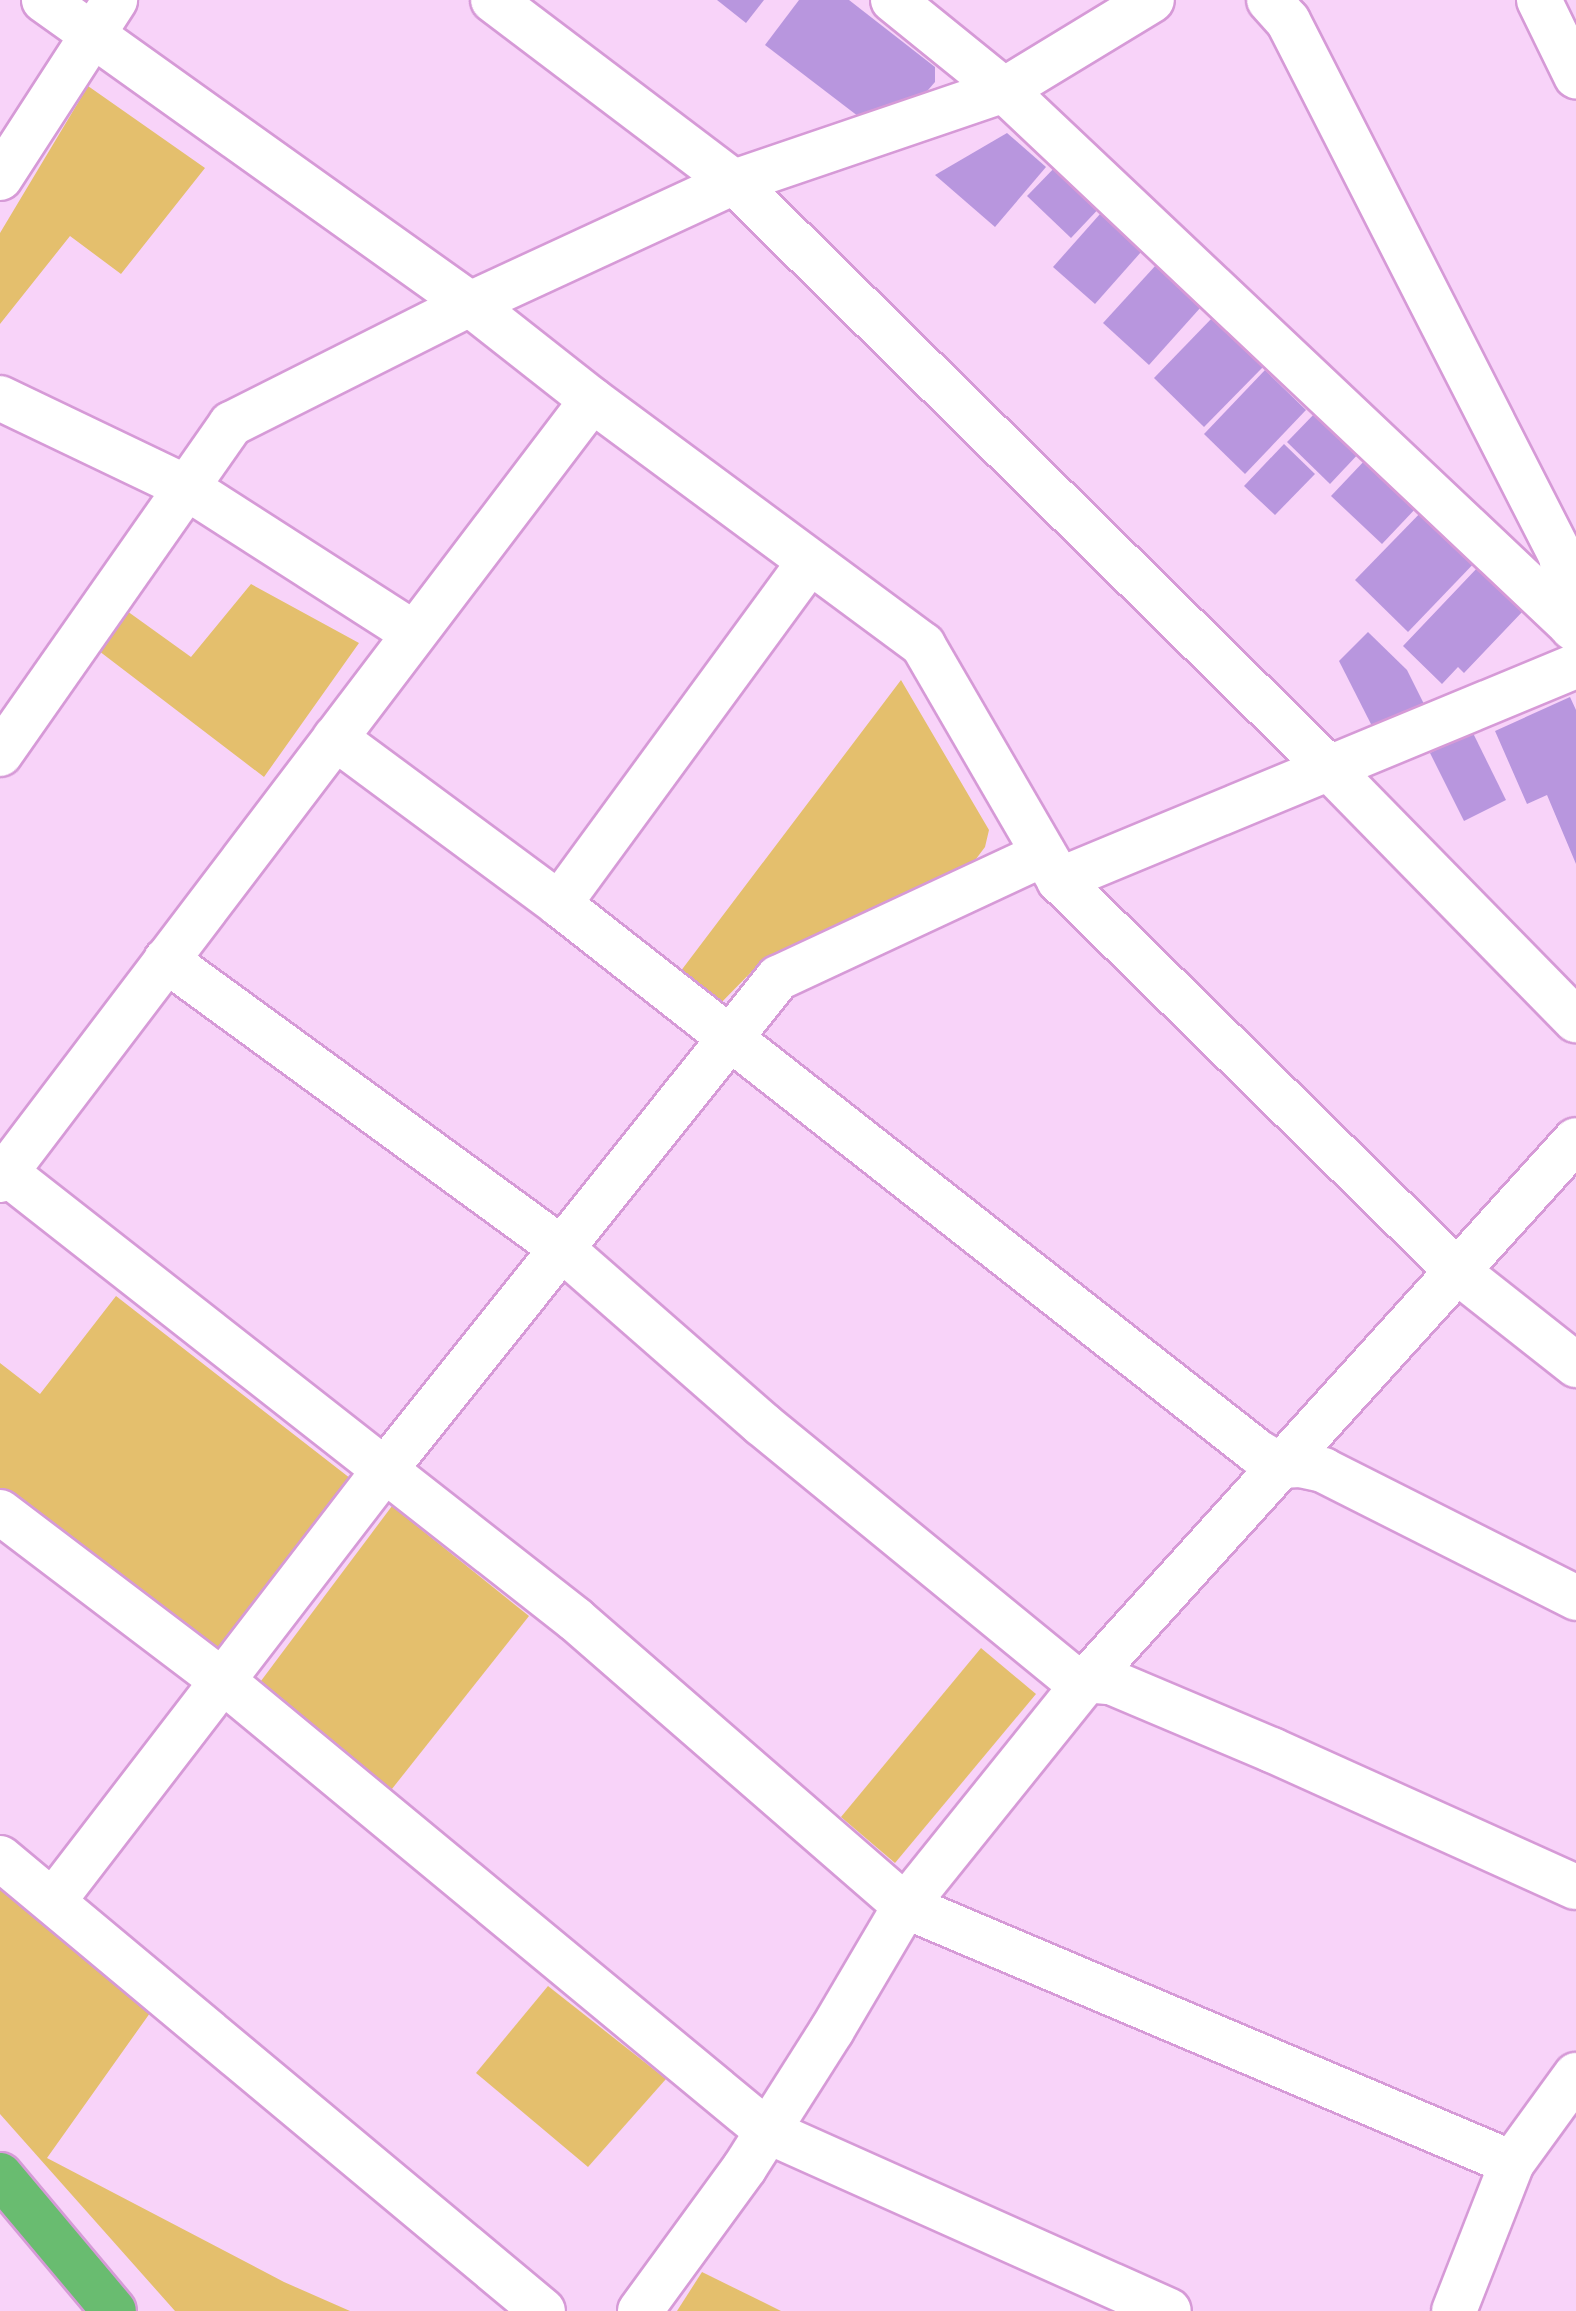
<!DOCTYPE html>
<html>
<head>
<meta charset="utf-8">
<style>
  body { margin:0 }
  #map { position:relative; width:1576px; height:2311px; overflow:hidden; background:#f8d3f9; font-family:"Source Sans 3",sans-serif }
  div>[style] { position:absolute }
  [style*='--x'] { left:calc(var(--x)*1px); top:calc(var(--y)*1px); width:calc(var(--w)*1px); rotate:calc(var(--a)*1deg) }
  .green>* { inset:0; background:#e4bf6d }
  .building>* { inset:0; background:#b896de }
  .roads { filter:drop-shadow(2px 0 #d69ad7) drop-shadow(-2px 0 #d69ad7) drop-shadow(0 2px #d69ad7) drop-shadow(0 -2px #d69ad7) }
  .minor>* { height:44px; margin:-22px; padding:0 22px; transform-origin:22px; border-radius:22px; background:#fff }
  .tertiary>* { height:44px; margin:-22px; padding:0 22px; transform-origin:22px; border-radius:22px; background:#fff }
  .motorway>* { height:44px; margin:-22px; padding:0 22px; transform-origin:22px; border-radius:22px; background:#69bc70 }
  span { translate:-50% -50%; white-space:nowrap; text-align:center; line-height:1.15; -webkit-text-stroke:7px #fff; paint-order:stroke }
</style>
</head>
<body>
<div id="map">
  <div class="green">
    <i style="clip-path:polygon(88px 86px,205px 168px,121px 274px,70px 236px,0 324px,0 233px)"></i>
    <i style="clip-path:polygon(251px 584px,359px 643px,264px 777px,99px 651px,127px 611px,191px 657px)"></i>
    <i style="clip-path:polygon(901px 680px,989px 830px,985px 847px,967px 871px,764px 959px,714px 1010px,674px 980px)"></i>
    <i style="clip-path:polygon(116px 1296px,355px 1482px,217px 1659px,0 1491px,0 1363px,40px 1394px)"></i>
    <i style="clip-path:polygon(392px 1506px,529px 1616px,384px 1799px,252px 1693px)"></i>
    <i style="clip-path:polygon(981px 1648px,1036px 1694px,895px 1863px,841px 1817px)"></i>
    <i style="clip-path:polygon(0 1887px,150px 2013px,47px 2158px,284px 2282px,350px 2311px,175px 2311px,0 2114px)"></i>
    <i style="clip-path:polygon(548px 1986px,666px 2079px,588px 2167px,476px 2073px)"></i>
    <i style="clip-path:polygon(702px 2272px,781px 2311px,677px 2311px)"></i>
  </div>
  <div class="building">
    <i style="clip-path:polygon(717px 0,764px 0,746px 23px)"></i>
    <i style="clip-path:polygon(799px 0,849px 0,935px 67px,935px 82px,909px 112px,867px 123px,765px 45px)"></i>
    <i style="clip-path:polygon(1007px 133px,1046px 167px,995px 227px,935px 175px)"></i>
    <i style="clip-path:polygon(1061px 161px,1105px 202px,1071px 238px,1027px 196px)"></i>
    <i style="clip-path:polygon(1108px 205px,1149px 243px,1095px 304px,1053px 267px)"></i>
    <i style="clip-path:polygon(1156px 265px,1201px 307px,1149px 365px,1103px 323px)"></i>
    <i style="clip-path:polygon(1213px 317px,1263px 367px,1204px 427px,1154px 378px)"></i>
    <i style="clip-path:polygon(1265px 370px,1306px 410px,1245px 474px,1204px 434px)"></i>
    <i style="clip-path:polygon(1318px 410px,1361px 451px,1330px 484px,1287px 442px)"></i>
    <i style="clip-path:polygon(1284px 444px,1315px 474px,1275px 515px,1244px 486px)"></i>
    <i style="clip-path:polygon(1367px 458px,1418px 506px,1382px 544px,1331px 496px)"></i>
    <i style="clip-path:polygon(1428px 505px,1480px 557px,1408px 632px,1355px 580px)"></i>
    <i style="clip-path:polygon(1479px 566px,1524px 610px,1464px 673px,1458px 667px,1442px 684px,1403px 646px)"></i>
    <i style="clip-path:polygon(1368px 632px,1407px 670px,1424px 704px,1374px 730px,1339px 661px)"></i>
    <i style="clip-path:polygon(1570px 697px,1576px 710px,1576px 864px,1547px 795px,1527px 804px,1495px 731px)"></i>
    <i style="clip-path:polygon(1472px 731px,1506px 800px,1464px 821px,1430px 753px)"></i>
  </div>
  <div class="roads">
    <div class="minor">
      <i style="--x:44;--y:0;--w:523;--a:35.51"></i>
      <i style="--x:470;--y:304;--w:155;--a:38.2"></i>
      <i style="--x:592;--y:400;--w:412;--a:36.5"></i>
      <i style="--x:923;--y:645;--w:272;--a:59.9"></i>
      <i style="--x:1059;--y:880;--w:558;--a:44.49"></i>
      <i style="--x:1457;--y:1271;--w:152;--a:38.3"></i>
      <i style="--x:493;--y:0;--w:302;--a:37.1"></i>
      <i style="--x:734;--y:182;--w:832;--a:44.56"></i>
      <i style="--x:1327;--y:766;--w:356;--a:45.6"></i>
      <i style="--x:1269;--y:0;--w:28;--a:48"></i>
      <i style="--x:1288;--y:21;--w:601;--a:62.97"></i>
      <i style="--x:1561;--y:556;--w:72;--a:81.2"></i>
      <i style="--x:1539;--y:0;--w:85;--a:64"></i>
      <i style="--x:0;--y:178;--w:212;--a:-57.1"></i>
      <i style="--x:0;--y:398;--w:206;--a:25.6"></i>
      <i style="--x:186;--y:487;--w:270;--a:32.7"></i>
      <i style="--x:335;--y:738;--w:279;--a:36.5"></i>
      <i style="--x:559;--y:904;--w:886;--a:38.12"></i>
      <i style="--x:1256;--y:1451;--w:29;--a:31"></i>
      <i style="--x:1281;--y:1466;--w:19;--a:-3"></i>
      <i style="--x:1300;--y:1465;--w:24;--a:12"></i>
      <i style="--x:1323;--y:1470;--w:284;--a:26.8"></i>
      <i style="--x:0;--y:754;--w:403;--a:-55"></i>
      <i style="--x:231;--y:424;--w:267;--a:-26.7"></i>
      <i style="--x:470;--y:304;--w:291;--a:-24.8"></i>
      <i style="--x:734;--y:182;--w:285;--a:-18.8"></i>
      <i style="--x:1004;--y:90;--w:173;--a:-31.3"></i>
      <i style="--x:1059;--y:880;--w:560;--a:-22.49"></i>
      <i style="--x:559;--y:904;--w:423;--a:-53.8"></i>
      <i style="--x:166;--y:960;--w:489;--a:36.1"></i>
      <i style="--x:561;--y:1248;--w:267;--a:41.2"></i>
      <i style="--x:762;--y:1424;--w:402;--a:39.3"></i>
      <i style="--x:1073;--y:1679;--w:38;--a:5"></i>
      <i style="--x:1111;--y:1682;--w:175;--a:22.9"></i>
      <i style="--x:1272;--y:1750;--w:333;--a:24.3"></i>
      <i style="--x:0;--y:1168;--w:731;--a:38.11"></i>
      <i style="--x:575;--y:1619;--w:437;--a:41"></i>
      <i style="--x:905;--y:1906;--w:659;--a:22.95"></i>
      <i style="--x:0;--y:1180;--w:979;--a:-52.8"></i>
      <i style="--x:0;--y:1512;--w:280;--a:37.2"></i>
      <i style="--x:223;--y:1681;--w:706;--a:39.6"></i>
      <i style="--x:767;--y:2131;--w:440;--a:24.1"></i>
      <i style="--x:0;--y:1858;--w:707;--a:39.84"></i>
      <i style="--x:54;--y:1900;--w:540;--a:-52.45"></i>
      <i style="--x:383;--y:1472;--w:633;--a:-51.35"></i>
      <i style="--x:778;--y:978;--w:293;--a:-25"></i>
      <i style="--x:640;--y:2311;--w:178;--a:-53.9"></i>
      <i style="--x:745;--y:2167;--w:162;--a:-57.6"></i>
      <i style="--x:832;--y:2030;--w:144;--a:-59.5"></i>
      <i style="--x:905;--y:1906;--w:287;--a:-51.2"></i>
      <i style="--x:1085;--y:1682;--w:731;--a:-47.83"></i>
      <i style="--x:1454;--y:2311;--w:159;--a:-68.6"></i>
      <i style="--x:1512;--y:2163;--w:109;--a:-54"></i>
    </div>
    <div class="tertiary">
      <i style="--x:893;--y:0;--w:143;--a:39"></i>
      <i style="--x:1004;--y:90;--w:787;--a:43.35"></i>
    </div>
    <div class="motorway">
      <i style="--x:0;--y:2175;--w:177;--a:50"></i>
    </div>
  </div>
</div>
</body>
</html>
